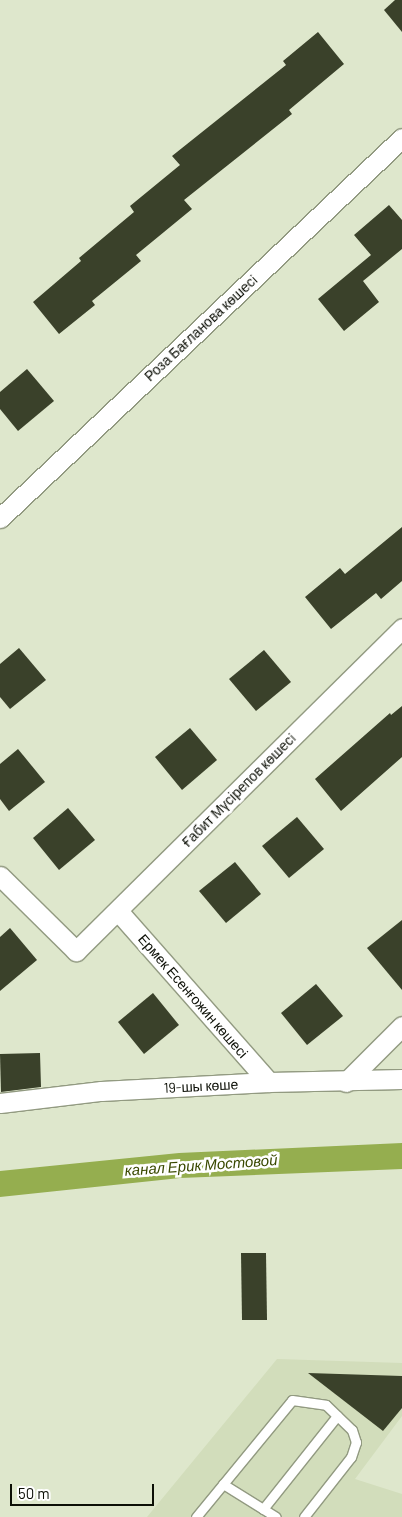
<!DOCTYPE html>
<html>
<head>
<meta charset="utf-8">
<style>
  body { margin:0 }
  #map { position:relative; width:402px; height:1517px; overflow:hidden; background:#dee7cc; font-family:Barlow,sans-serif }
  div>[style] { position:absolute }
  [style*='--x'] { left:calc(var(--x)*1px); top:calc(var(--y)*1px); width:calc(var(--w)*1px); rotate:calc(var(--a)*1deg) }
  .built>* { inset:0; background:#d2ddbb }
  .water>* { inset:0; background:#95ae4f }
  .building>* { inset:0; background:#3a412a }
  .roads { filter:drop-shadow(1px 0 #929a81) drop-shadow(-1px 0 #929a81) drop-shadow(0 1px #929a81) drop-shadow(0 -1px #929a81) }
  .lane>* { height:9px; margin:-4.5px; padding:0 4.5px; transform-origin:4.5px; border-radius:4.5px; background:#fff }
  .street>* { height:19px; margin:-9.5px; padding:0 9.5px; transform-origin:9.5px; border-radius:9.5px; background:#fff }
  span { translate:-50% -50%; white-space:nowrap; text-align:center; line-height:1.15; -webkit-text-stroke:5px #fff; paint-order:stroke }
  .street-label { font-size:14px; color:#0c0f06 }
  .water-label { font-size:15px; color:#394800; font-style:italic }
  .scale { position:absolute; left:10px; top:1484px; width:144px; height:22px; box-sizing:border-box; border:2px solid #0c0f06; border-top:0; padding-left:6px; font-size:15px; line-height:18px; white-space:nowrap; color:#0c0f06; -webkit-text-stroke:4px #fff; paint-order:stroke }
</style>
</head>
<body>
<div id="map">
  <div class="built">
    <i style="clip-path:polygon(277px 1359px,402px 1363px,402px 1416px,355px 1479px,402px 1494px,402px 1517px,147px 1517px)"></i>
  </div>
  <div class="water">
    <i style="clip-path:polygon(402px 1143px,402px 1169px,180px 1178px,0 1197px,0 1171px,179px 1153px)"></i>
  </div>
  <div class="building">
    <i style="clip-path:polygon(395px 0,402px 0,402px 32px,384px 10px)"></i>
    <i style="clip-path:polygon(318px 32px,344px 64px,289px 110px,292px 114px,184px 200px,192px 209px,136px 255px,141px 261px,92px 301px,95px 305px,59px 334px,33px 302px,81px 261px,79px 258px,134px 212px,130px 206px,180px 165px,172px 156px,286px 65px,283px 61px)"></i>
    <i style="clip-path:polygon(389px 205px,402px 220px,402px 249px,363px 281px,379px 302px,344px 331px,318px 299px,371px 255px,354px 235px)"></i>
    <i style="clip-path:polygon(27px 369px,54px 401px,18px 431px,0 409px,0 392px)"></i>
    <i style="clip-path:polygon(402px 527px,402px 581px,381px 599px,376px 593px,331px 629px,305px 597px,340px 568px,345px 574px)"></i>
    <i style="clip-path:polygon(19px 648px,46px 680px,10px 709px,0 697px,0 664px)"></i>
    <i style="clip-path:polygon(264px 650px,291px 682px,256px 711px,229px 679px)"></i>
    <i style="clip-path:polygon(402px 706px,402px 757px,341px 811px,315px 779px,390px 713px,391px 715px)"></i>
    <i style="clip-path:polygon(190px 728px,217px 760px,182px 790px,155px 757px)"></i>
    <i style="clip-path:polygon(18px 749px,45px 782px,9px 811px,0 799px,0 764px)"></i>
    <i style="clip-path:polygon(68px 808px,95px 840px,59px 870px,33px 838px)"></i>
    <i style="clip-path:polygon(297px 817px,324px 849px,289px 878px,262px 846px)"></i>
    <i style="clip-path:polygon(235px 862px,261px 894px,226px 923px,199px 891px)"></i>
    <i style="clip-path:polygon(402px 920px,402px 990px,367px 948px)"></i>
    <i style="clip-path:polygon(10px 928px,37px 960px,0 991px,0 937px)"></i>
    <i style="clip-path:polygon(316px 984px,343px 1016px,307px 1045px,281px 1013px)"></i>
    <i style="clip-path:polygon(153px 993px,179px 1025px,144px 1054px,118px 1022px)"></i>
    <i style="clip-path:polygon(40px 1053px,41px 1087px,1px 1092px,0 1054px)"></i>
    <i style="clip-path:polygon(241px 1253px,266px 1253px,267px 1320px,242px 1320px)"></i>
    <i style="clip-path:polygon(308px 1373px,402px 1376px,402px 1408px,383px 1431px)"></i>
  </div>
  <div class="roads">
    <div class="lane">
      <i style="--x:223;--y:1484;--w:62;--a:31.9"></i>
      <i style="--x:263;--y:1509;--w:119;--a:-51.5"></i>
      <i style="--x:196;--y:1517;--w:151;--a:-50.6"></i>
      <i style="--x:292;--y:1400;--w:34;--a:8"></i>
      <i style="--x:326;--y:1405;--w:36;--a:44"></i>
      <i style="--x:352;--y:1430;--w:13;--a:72"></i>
      <i style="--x:356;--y:1442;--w:16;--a:108"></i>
      <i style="--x:351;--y:1457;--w:76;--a:128.1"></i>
    </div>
    <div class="street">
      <i style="--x:0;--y:518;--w:553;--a:-43.39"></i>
      <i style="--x:0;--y:876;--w:107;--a:44.6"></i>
      <i style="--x:76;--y:951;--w:459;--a:-44.7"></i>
      <i style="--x:118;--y:911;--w:228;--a:48.6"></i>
      <i style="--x:346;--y:1082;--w:79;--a:-45"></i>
      <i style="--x:0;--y:1103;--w:102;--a:-6.8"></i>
      <i style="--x:101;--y:1091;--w:168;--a:-3.1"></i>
      <i style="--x:269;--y:1082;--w:133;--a:-1.3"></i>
    </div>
  </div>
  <div class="street-label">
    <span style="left:201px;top:328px;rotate:-43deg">Роза Бағланова көшесi</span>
    <span style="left:239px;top:790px;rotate:-45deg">Ғабит Мүсірепов көшесi</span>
    <span style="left:193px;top:996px;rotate:49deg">Ермек Есенғожин көшесі</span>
    <span style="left:201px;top:1086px;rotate:-3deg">19-шы көше</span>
  </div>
  <div class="water-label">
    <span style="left:201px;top:1165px;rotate:-4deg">канал Ерик Мостовой</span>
  </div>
  <div class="scale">50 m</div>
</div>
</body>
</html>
